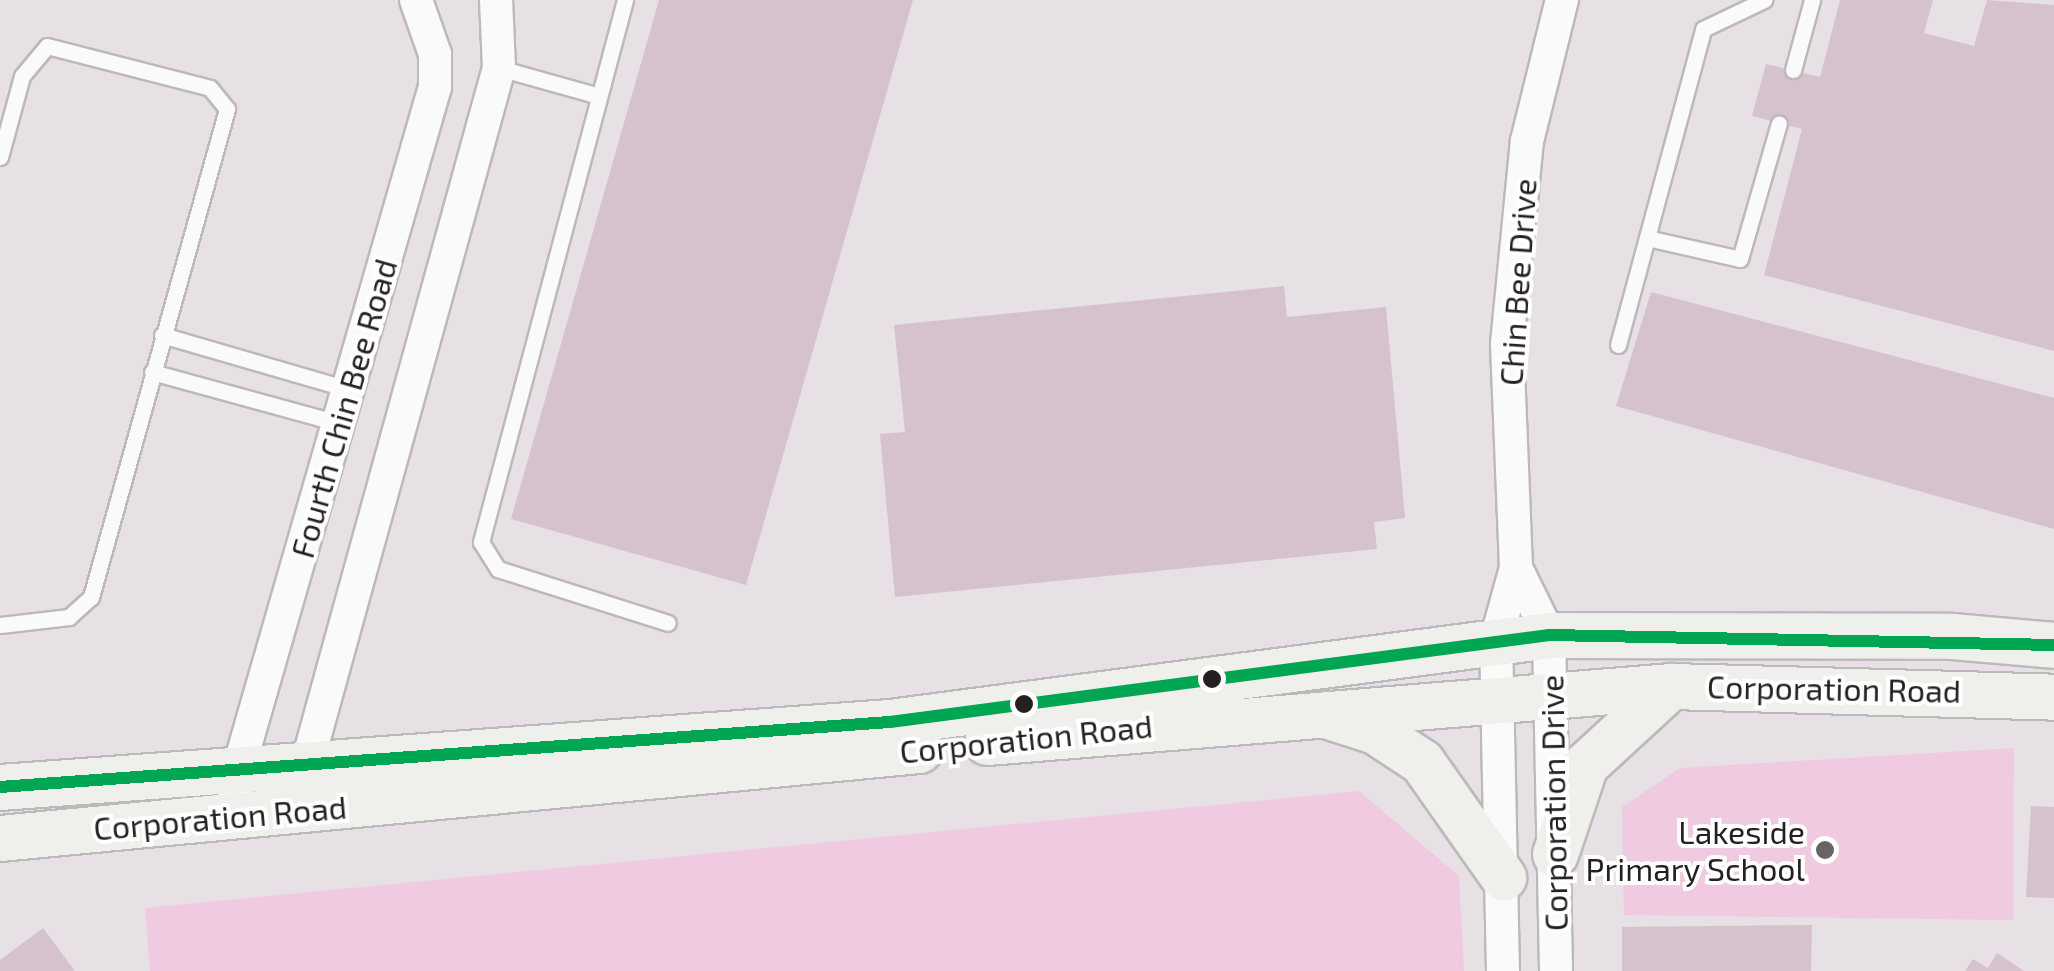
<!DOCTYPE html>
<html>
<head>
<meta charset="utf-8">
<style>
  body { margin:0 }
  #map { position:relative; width:2054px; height:971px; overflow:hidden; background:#e7e0e4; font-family:"Exo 2",sans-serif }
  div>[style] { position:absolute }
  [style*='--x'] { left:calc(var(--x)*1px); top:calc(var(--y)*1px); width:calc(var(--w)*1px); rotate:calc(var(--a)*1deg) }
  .green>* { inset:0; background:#f0cae0 }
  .building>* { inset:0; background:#d6c2ce }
  .roads { filter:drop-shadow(2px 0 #bdb8bb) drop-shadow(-2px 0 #bdb8bb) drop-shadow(0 2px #bdb8bb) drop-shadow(0 -2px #bdb8bb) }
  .lane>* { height:15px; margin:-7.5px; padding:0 7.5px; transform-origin:7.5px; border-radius:7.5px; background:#fbfafb }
  .street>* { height:32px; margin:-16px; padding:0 16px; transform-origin:16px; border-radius:16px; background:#fbfafb }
  .secondary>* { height:45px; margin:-22.5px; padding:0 22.5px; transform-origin:22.5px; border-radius:22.5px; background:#efefeb }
  .bus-1>* { height:12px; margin:-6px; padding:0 6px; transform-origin:6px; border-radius:6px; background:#00a651 }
  .dots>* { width:28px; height:28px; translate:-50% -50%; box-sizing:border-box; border:5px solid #fff; border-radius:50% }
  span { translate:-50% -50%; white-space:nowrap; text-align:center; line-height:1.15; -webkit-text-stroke:8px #fff; paint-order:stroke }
  .street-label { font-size:32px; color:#241f21 }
  .poi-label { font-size:32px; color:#241f21 }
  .right { translate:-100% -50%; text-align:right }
</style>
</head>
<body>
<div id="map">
  <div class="green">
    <i style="clip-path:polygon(2014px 748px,2013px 920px,1624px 915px,1622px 807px,1680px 768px)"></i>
    <i style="clip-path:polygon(1359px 791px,1459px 876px,1464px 971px,150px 971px,145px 908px)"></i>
  </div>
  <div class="building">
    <i style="clip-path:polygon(659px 0,913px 0,746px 585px,511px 519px)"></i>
    <i style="clip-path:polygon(1840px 0,1933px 0,1924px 33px,1974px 46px,1987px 0,2054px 5px,2054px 351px,1764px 275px,1802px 129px,1752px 116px,1766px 64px,1820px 77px)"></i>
    <i style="clip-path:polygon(1284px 286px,1287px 317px,1386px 307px,1405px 518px,1374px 522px,1377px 549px,895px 597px,880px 434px,905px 432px,894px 325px)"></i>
    <i style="clip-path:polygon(1651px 292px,2054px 398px,2054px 529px,1616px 406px)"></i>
    <i style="clip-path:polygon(2031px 806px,2054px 807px,2054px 898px,2026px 897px)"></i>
    <i style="clip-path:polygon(1812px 925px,1811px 971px,1622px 971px,1622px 927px)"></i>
    <i style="clip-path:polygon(43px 928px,75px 971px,0 971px,0 960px)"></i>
    <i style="clip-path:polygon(1997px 953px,2024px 971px,1965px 971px,1973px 959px,1988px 968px)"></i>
  </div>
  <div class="roads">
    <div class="lane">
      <i style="--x:625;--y:0;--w:561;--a:104.88"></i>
      <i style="--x:481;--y:542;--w:32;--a:58"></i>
      <i style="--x:498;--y:569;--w:178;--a:17.6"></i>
      <i style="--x:499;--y:68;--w:104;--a:15.6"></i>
      <i style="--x:1793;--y:70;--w:73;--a:-74.8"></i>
      <i style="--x:0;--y:157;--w:84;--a:-74.8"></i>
      <i style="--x:22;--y:76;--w:39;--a:-50"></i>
      <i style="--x:47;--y:46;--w:168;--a:14.4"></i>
      <i style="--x:210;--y:88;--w:27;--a:51"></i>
      <i style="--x:227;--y:109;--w:507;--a:105.57"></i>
      <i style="--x:91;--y:597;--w:30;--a:138"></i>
      <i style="--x:69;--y:617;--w:69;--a:173.4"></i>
      <i style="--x:1647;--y:238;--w:95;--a:12.7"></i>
      <i style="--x:1740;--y:259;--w:141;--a:-74"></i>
      <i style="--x:162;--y:335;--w:194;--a:16.2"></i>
      <i style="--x:1618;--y:345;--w:327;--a:-74.9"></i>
      <i style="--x:1703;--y:29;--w:68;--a:-25.4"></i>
      <i style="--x:152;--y:372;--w:193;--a:15.3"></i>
    </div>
    <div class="street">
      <i style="--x:1516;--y:568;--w:75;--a:63.8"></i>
      <i style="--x:1549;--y:635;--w:336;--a:88.8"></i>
      <i style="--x:302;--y:782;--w:741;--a:-74.58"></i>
      <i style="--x:499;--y:68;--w:68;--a:-92.5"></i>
      <i style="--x:233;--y:788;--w:730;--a:-73.93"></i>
      <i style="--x:435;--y:87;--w:33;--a:-90"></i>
      <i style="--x:435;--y:54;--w:57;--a:-109.4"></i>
      <i style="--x:1503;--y:971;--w:331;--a:-91.2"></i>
      <i style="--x:1496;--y:640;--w:75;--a:-74.5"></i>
      <i style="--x:1516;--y:568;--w:224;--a:-92.3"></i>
      <i style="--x:1507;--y:344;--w:204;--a:-84.4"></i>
      <i style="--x:1527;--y:141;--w:145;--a:-76.1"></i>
    </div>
    <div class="secondary">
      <i style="--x:1329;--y:716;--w:48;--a:18.1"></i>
      <i style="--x:1375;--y:731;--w:56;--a:33.4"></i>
      <i style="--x:1422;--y:762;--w:141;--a:54.8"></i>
      <i style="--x:987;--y:742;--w:686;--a:-4.68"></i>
      <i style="--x:1671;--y:686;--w:383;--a:1.6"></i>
      <i style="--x:0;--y:787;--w:892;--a:-4.18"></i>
      <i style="--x:890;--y:722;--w:665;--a:-7.52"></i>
      <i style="--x:1549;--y:635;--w:403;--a:0.1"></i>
      <i style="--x:1952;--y:636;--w:102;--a:5"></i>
      <i style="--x:0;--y:838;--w:923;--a:-5.47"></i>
      <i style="--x:1555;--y:854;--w:94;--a:-71.4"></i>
      <i style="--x:1585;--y:765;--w:117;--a:-42.6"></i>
    </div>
  </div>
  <div class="bus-1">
    <i style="--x:0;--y:787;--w:892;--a:-4.18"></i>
    <i style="--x:890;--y:722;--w:665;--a:-7.52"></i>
    <i style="--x:1549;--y:635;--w:505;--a:1.13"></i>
  </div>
  <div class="dots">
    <i style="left:1212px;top:679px;background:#241f21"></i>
    <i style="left:1024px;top:704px;background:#241f21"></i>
    <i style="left:1825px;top:850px;background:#686365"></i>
  </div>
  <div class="street-label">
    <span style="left:1517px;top:282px;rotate:-86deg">Chin Bee Drive</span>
    <span style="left:343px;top:408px;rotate:-74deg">Fourth Chin Bee Road</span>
    <span style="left:1834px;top:688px;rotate:1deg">Corporation Road</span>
    <span style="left:1026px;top:738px;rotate:-6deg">Corporation Road</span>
    <span style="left:1553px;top:803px;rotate:-91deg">Corporation Drive</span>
    <span style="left:220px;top:817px;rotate:-5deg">Corporation Road</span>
  </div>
  <div class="poi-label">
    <span class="right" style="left:1805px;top:850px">Lakeside<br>Primary School</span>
  </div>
</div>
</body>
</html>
